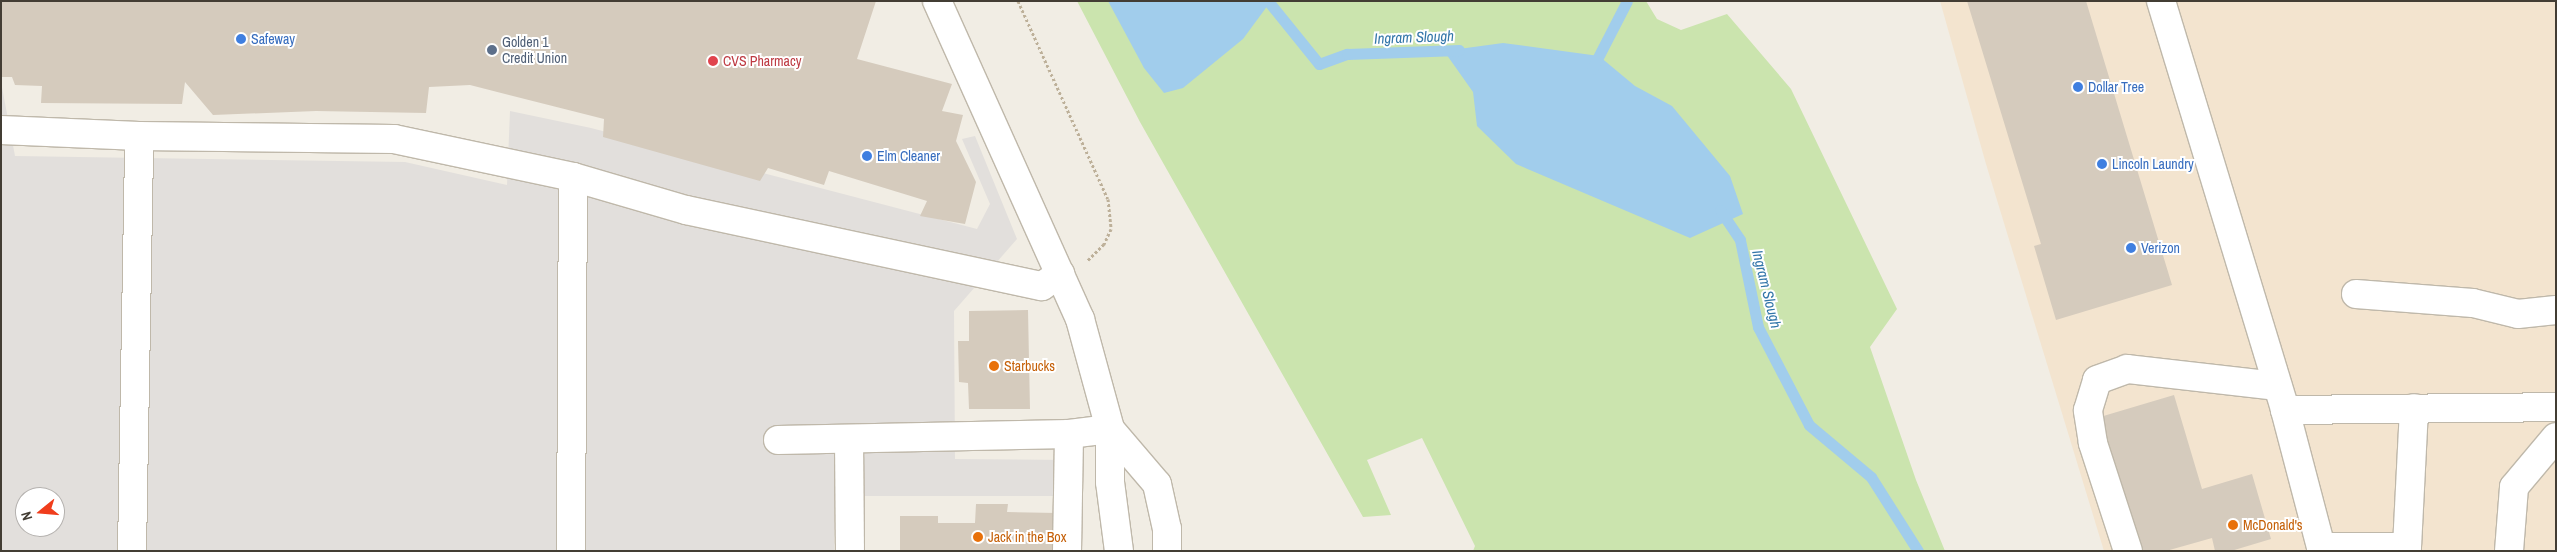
<!DOCTYPE html>
<html>
<head>
<meta charset="utf-8">
<style>
  body { margin:0 }
  #map { position:relative; width:2557px; height:552px; overflow:hidden; background:#f1ede4; font-family:"Archivo Narrow",sans-serif }
  div>[style] { position:absolute }
  [style*='--x'] { left:calc(var(--x)*1px); top:calc(var(--y)*1px); width:calc(var(--w)*1px); rotate:calc(var(--a)*1deg) }
  .commercial>* { inset:0; background:#f3e4cf }
  .green>* { inset:0; background:#cbe4ae }
  .parking>* { inset:0; background:#e2dfdc }
  .water>* { inset:0; background:#a1cdec }
  .stream>* { height:11px; margin:-5.5px; padding:0 5.5px; transform-origin:5.5px; border-radius:5.5px; background:#a1cdec }
  .building>* { inset:0; background:#d5cbbd }
  .path>* { height:3px; margin-top:-1.5px; transform-origin:0; background:repeating-linear-gradient(90deg,#bdb099 0 2.5px,transparent 0 5px) }
  .roads { filter:drop-shadow(1px 0 #bfb8aa) drop-shadow(-1px 0 #bfb8aa) drop-shadow(0 1px #bfb8aa) drop-shadow(0 -1px #bfb8aa) }
  .minor>* { height:28px; margin:-14px; padding:0 14px; transform-origin:14px; border-radius:14px; background:#fff }
  .dots>* { width:14px; height:14px; translate:-50% -50%; box-sizing:border-box; border:2px solid #fff; border-radius:50% }
  span { translate:-50% -50%; white-space:nowrap; text-align:center; line-height:1.15; -webkit-text-stroke:4px #fff; paint-order:stroke }
  .shop-label { font-size:14px; color:#366cbe }
  .left { translate:0 -50%; text-align:left }
  .service-label { font-size:14px; color:#4e5e75 }
  .health-label { font-size:14px; color:#be3a42 }
  .food-label { font-size:14px; color:#c56008 }
  .water-label { font-size:15px; color:#3376a9; font-style:italic }
  .frame { position:absolute; inset:0; border:2px solid #433d34; pointer-events:none }
  .north { position:absolute; left:15px; top:487px; width:50px; height:50px; box-sizing:border-box; background:#fff; border:1px solid #b4b1ae; border-radius:50%; rotate:253deg; font-size:14px; font-weight:700; line-height:20px; text-align:center; color:#433d34 }
  .north::after { content:''; display:block; margin:auto; width:18px; height:22px; background:#f03d1c; clip-path:polygon(50% 0,100% 100%,50% 72%,0 100%) }
</style>
</head>
<body>
<div id="map">
  <div class="commercial">
    <i style="clip-path:polygon(1940px 1px,2556px 1px,2556px 551px,2104px 551px,1986px 164px)"></i>
  </div>
  <div class="green">
    <i style="clip-path:polygon(1077px 1px,1646px 1px,1657px 19px,1681px 30px,1727px 14px,1791px 89px,1897px 309px,1870px 347px,1916px 480px,1945px 551px,1473px 551px,1475px 546px,1422px 438px,1367px 460px,1391px 515px,1363px 517px,1140px 122px)"></i>
  </div>
  <div class="parking">
    <i style="clip-path:polygon(evenodd,1px 82px,15px 156px,405px 162px,507px 185px,510px 111px,591px 128px,977px 229px,990px 204px,962px 139px,975px 136px,1017px 239px,954px 311px,955px 459px,1068px 460px,1064px 496px,834px 496px,834px 551px,1px 551px,1px 82px,25px 497px,55px 497px,55px 527px,25px 527px,25px 497px)"></i>
  </div>
  <div class="water">
    <i style="clip-path:polygon(1108px 1px,1271px 1px,1243px 39px,1183px 88px,1164px 93px,1144px 68px)"></i>
    <i style="clip-path:polygon(1503px 43px,1599px 56px,1635px 86px,1672px 106px,1730px 176px,1743px 214px,1690px 238px,1516px 164px,1477px 126px,1473px 92px,1444px 51px)"></i>
  </div>
  <div class="stream">
    <i style="--x:1268;--y:1;--w:81;--a:51"></i>
    <i style="--x:1319;--y:64;--w:30;--a:-20"></i>
    <i style="--x:1347;--y:54;--w:112;--a:-2"></i>
    <i style="--x:1592;--y:69;--w:76;--a:-62.8"></i>
    <i style="--x:1720;--y:210;--w:36;--a:56"></i>
    <i style="--x:1740;--y:240;--w:89;--a:78.3"></i>
    <i style="--x:1758;--y:327;--w:110;--a:62.5"></i>
    <i style="--x:1809;--y:425;--w:81;--a:40"></i>
    <i style="--x:1871;--y:477;--w:88;--a:57.6"></i>
  </div>
  <div class="building">
    <i style="clip-path:polygon(1px 1px,876px 1px,857px 59px,952px 84px,942px 111px,963px 115px,956px 141px,976px 182px,965px 224px,920px 216px,927px 201px,829px 171px,824px 185px,768px 168px,760px 181px,603px 137px,604px 119px,470px 85px,429px 87px,426px 113px,316px 111px,213px 115px,185px 82px,182px 104px,41px 103px,42px 86px,15px 85px,12px 77px,1px 77px)"></i>
    <i style="clip-path:polygon(1967px 1px,2086px 1px,2172px 285px,2056px 320px,2034px 246px,2041px 244px)"></i>
    <i style="clip-path:polygon(1028px 310px,1030px 409px,969px 409px,968px 383px,959px 382px,958px 341px,969px 341px,969px 311px)"></i>
    <i style="clip-path:polygon(2174px 395px,2202px 489px,2252px 474px,2271px 539px,2231px 551px,2215px 551px,2212px 538px,2166px 551px,2139px 551px,2100px 417px)"></i>
    <i style="clip-path:polygon(976px 504px,1008px 504px,1007px 512px,1057px 513px,1057px 551px,900px 551px,900px 516px,938px 516px,938px 523px,975px 523px)"></i>
  </div>
  <div class="path">
    <i style="--x:1018;--y:1;--w:217;--a:65.6"></i>
    <i style="--x:1108;--y:199;--w:30;--a:84"></i>
    <i style="--x:1111;--y:229;--w:17;--a:115"></i>
    <i style="--x:1104;--y:244;--w:23;--a:135"></i>
  </div>
  <div class="roads">
    <div class="minor">
      <i style="--x:937;--y:1;--w:349;--a:65.8"></i>
      <i style="--x:1080;--y:319;--w:114;--a:74.7"></i>
      <i style="--x:1110;--y:429;--w:53;--a:90"></i>
      <i style="--x:1110;--y:482;--w:70;--a:82.6"></i>
      <i style="--x:2161;--y:1;--w:427;--a:73.1"></i>
      <i style="--x:2285;--y:410;--w:142;--a:75.3"></i>
      <i style="--x:2321;--y:547;--w:86;--a:0"></i>
      <i style="--x:2407;--y:547;--w:139;--a:-87.1"></i>
      <i style="--x:1;--y:130;--w:138;--a:2.5"></i>
      <i style="--x:139;--y:136;--w:255;--a:0.7"></i>
      <i style="--x:394;--y:139;--w:183;--a:12"></i>
      <i style="--x:573;--y:177;--w:118;--a:16.3"></i>
      <i style="--x:686;--y:210;--w:364;--a:12.1"></i>
      <i style="--x:1042;--y:286;--w:22;--a:-34"></i>
      <i style="--x:2356;--y:294;--w:117;--a:4.4"></i>
      <i style="--x:2473;--y:303;--w:46;--a:13.7"></i>
      <i style="--x:2518;--y:314;--w:38;--a:-6"></i>
      <i style="--x:2285;--y:410;--w:271;--a:-0.6"></i>
      <i style="--x:1110;--y:429;--w:72;--a:49.5"></i>
      <i style="--x:1157;--y:484;--w:46;--a:77.5"></i>
      <i style="--x:1167;--y:529;--w:22;--a:90"></i>
      <i style="--x:849;--y:439;--w:112;--a:89.5"></i>
      <i style="--x:778;--y:440;--w:291;--a:-1.2"></i>
      <i style="--x:1069;--y:434;--w:41;--a:-7"></i>
      <i style="--x:132;--y:551;--w:415;--a:-89"></i>
      <i style="--x:571;--y:551;--w:374;--a:-89.7"></i>
      <i style="--x:1067;--y:551;--w:117;--a:-89"></i>
      <i style="--x:2128;--y:551;--w:114;--a:-108"></i>
      <i style="--x:2093;--y:443;--w:33;--a:-99"></i>
      <i style="--x:2088;--y:410;--w:31;--a:-73"></i>
      <i style="--x:2097;--y:380;--w:32;--a:-20"></i>
      <i style="--x:2127;--y:369;--w:151;--a:6.5"></i>
      <i style="--x:2509;--y:551;--w:64;--a:-85.5"></i>
      <i style="--x:2514;--y:487;--w:65;--a:-50"></i>
    </div>
  </div>
  <div class="dots">
    <i style="left:241px;top:39px;background:#3f7fe0"></i>
    <i style="left:492px;top:50px;background:#5c6f8a"></i>
    <i style="left:713px;top:61px;background:#e0444e"></i>
    <i style="left:2078px;top:87px;background:#3f7fe0"></i>
    <i style="left:867px;top:156px;background:#3f7fe0"></i>
    <i style="left:2102px;top:164px;background:#3f7fe0"></i>
    <i style="left:2131px;top:248px;background:#3f7fe0"></i>
    <i style="left:994px;top:366px;background:#e8710a"></i>
    <i style="left:2233px;top:525px;background:#e8710a"></i>
    <i style="left:978px;top:537px;background:#e8710a"></i>
  </div>
  <div class="shop-label">
    <span class="left" style="left:251px;top:39px">Safeway</span>
    <span class="left" style="left:2088px;top:87px">Dollar Tree</span>
    <span class="left" style="left:877px;top:156px">Elm Cleaner</span>
    <span class="left" style="left:2112px;top:164px">Lincoln Laundry</span>
    <span class="left" style="left:2141px;top:248px">Verizon</span>
  </div>
  <div class="service-label">
    <span class="left" style="left:502px;top:50px">Golden 1<br>Credit Union</span>
  </div>
  <div class="health-label">
    <span class="left" style="left:723px;top:61px">CVS Pharmacy</span>
  </div>
  <div class="food-label">
    <span class="left" style="left:1004px;top:366px">Starbucks</span>
    <span class="left" style="left:2243px;top:525px">McDonald's</span>
    <span class="left" style="left:988px;top:537px">Jack in the Box</span>
  </div>
  <div class="water-label">
    <span style="left:1414px;top:37px;rotate:-2deg">Ingram Slough</span>
    <span style="left:1767px;top:289px;rotate:76deg">Ingram Slough</span>
  </div>
  <div class="frame"></div>
  <div class="north">N</div>
</div>
</body>
</html>
